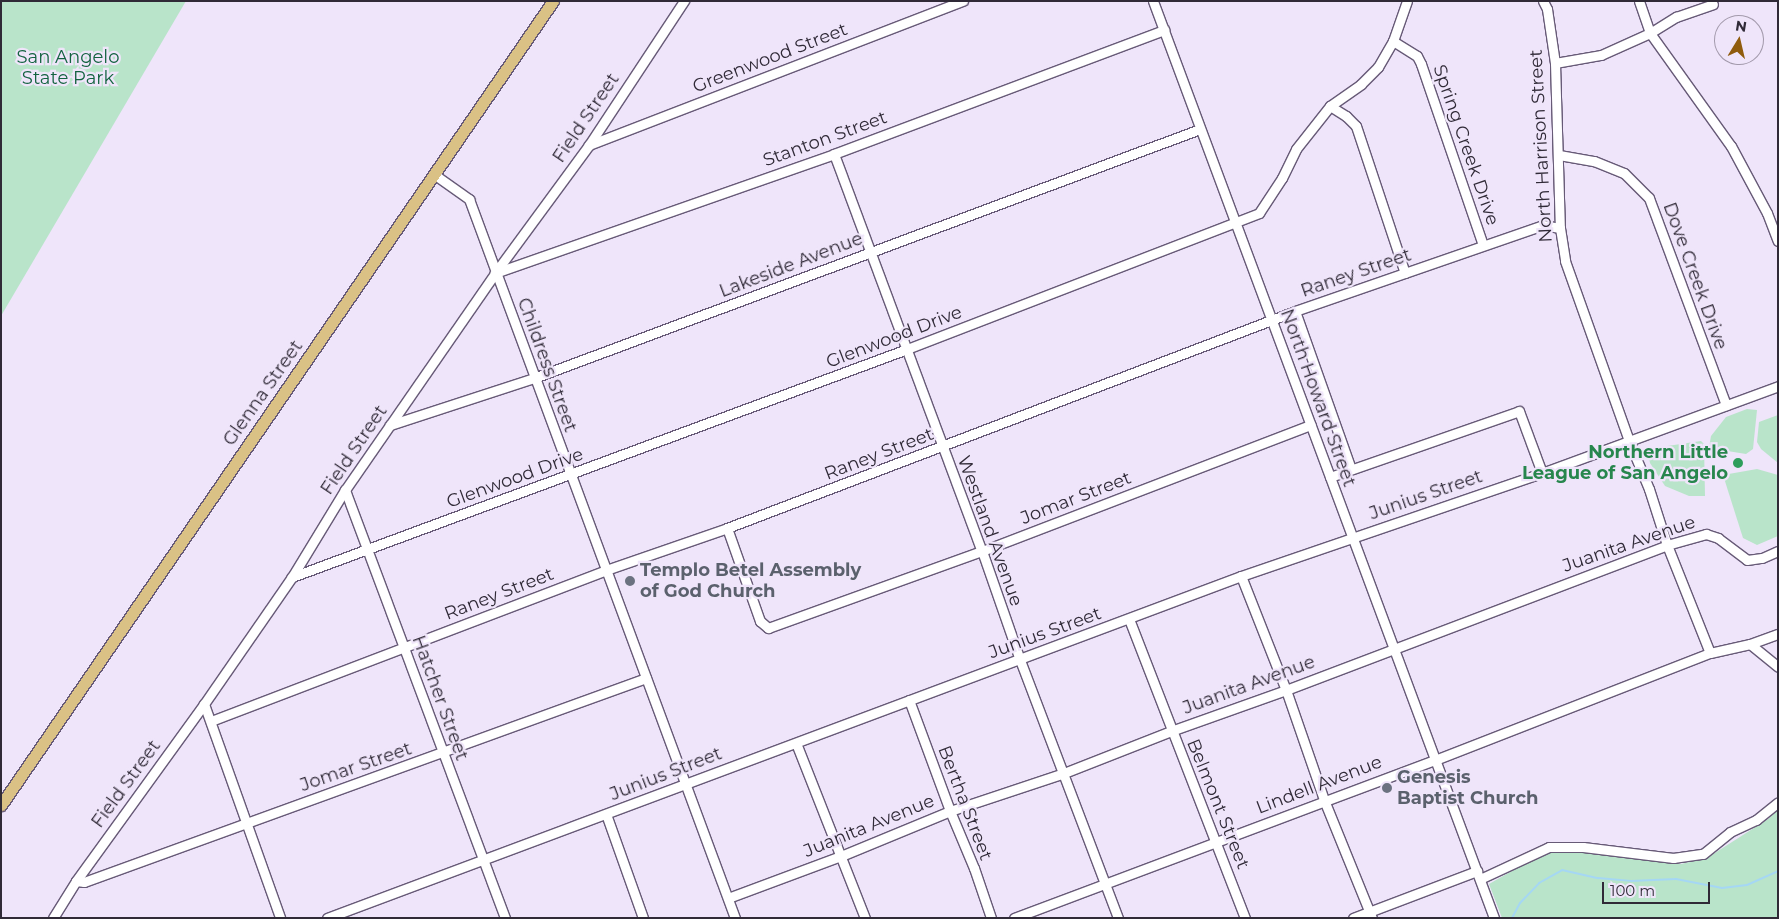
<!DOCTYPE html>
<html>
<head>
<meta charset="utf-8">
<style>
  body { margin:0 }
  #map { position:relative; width:1779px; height:919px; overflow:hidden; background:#efe5fa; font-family:Montserrat,sans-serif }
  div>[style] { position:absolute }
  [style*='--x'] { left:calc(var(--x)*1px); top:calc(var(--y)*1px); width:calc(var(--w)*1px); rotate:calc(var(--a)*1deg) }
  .green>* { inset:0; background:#b9e4ca }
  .stream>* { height:2px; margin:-1px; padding:0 1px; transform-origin:1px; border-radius:1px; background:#a5d7f4 }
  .roads { filter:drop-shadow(1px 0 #675a77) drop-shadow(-1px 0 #675a77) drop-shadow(0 1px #675a77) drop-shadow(0 -1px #675a77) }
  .minor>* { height:9px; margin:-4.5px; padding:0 4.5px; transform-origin:4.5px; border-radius:4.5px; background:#fff }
  .major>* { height:11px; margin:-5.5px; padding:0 5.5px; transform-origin:5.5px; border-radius:5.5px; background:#dac185 }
  .dots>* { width:14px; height:14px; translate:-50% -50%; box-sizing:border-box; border:2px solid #efe5fa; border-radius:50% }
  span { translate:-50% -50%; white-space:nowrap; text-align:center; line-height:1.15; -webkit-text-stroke:4.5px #efe5fa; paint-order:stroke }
  .park-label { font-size:18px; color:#136340 }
  .street-label { font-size:18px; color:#302a37 }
  .leisure-label { font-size:18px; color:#27864d; font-weight:700 }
  .right { translate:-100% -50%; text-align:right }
  .worship-label { font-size:18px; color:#5b616d; font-weight:700 }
  .left { translate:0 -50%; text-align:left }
  .frame { position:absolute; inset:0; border:2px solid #302a37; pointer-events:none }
  .north { position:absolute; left:1714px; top:15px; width:50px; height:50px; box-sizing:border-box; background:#efe5fa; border:1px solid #a39aac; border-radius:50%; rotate:9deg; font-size:14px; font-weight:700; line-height:20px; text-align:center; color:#302a37 }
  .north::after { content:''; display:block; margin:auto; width:18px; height:22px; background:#905c0d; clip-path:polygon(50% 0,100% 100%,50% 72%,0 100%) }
  .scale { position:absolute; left:1602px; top:882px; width:108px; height:22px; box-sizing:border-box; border:2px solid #302a37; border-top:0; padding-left:6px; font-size:15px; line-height:18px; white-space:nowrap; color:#302a37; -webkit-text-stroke:4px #efe5fa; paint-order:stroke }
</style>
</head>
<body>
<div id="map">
  <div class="green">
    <i style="clip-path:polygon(1px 1px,186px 1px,1px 316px)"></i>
    <i style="clip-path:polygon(1747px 409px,1757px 410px,1753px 449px,1746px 454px,1709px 448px,1711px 436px,1726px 417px)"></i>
    <i style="clip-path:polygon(1778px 415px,1778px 463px,1761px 449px,1757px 442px,1759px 422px)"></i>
    <i style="clip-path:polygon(1701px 441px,1704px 444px,1705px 496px,1689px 496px,1665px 486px,1650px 463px,1647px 449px)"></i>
    <i style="clip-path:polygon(1757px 469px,1778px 475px,1778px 536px,1757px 545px,1743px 538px,1723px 475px)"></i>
    <i style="clip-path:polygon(1778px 810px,1778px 918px,1502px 918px,1489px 884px,1549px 850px,1578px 851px,1681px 864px,1707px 858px,1768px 819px)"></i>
  </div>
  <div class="stream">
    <i style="--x:1512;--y:918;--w:17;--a:-62"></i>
    <i style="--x:1520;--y:903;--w:28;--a:-46"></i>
    <i style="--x:1539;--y:883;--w:26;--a:-29"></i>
    <i style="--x:1562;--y:870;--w:37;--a:13"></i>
    <i style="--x:1598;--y:878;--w:33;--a:5"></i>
    <i style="--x:1631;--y:881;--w:45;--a:-2.5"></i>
    <i style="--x:1676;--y:879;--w:47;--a:11.1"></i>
    <i style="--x:1722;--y:888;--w:25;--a:-7"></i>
    <i style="--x:1747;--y:885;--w:34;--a:-24"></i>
  </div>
  <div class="roads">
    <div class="minor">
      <i style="--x:1153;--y:1;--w:978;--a:69.6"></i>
      <i style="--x:1543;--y:1;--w:9;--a:63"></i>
      <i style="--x:1547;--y:9;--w:55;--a:81.6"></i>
      <i style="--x:1555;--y:63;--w:165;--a:88.3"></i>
      <i style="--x:1560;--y:228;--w:33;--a:81"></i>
      <i style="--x:1565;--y:261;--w:191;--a:70.4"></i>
      <i style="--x:1629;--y:441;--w:52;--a:67.4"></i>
      <i style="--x:1649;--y:489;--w:59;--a:72.2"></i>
      <i style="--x:1667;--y:545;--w:116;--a:68.3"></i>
      <i style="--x:1639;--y:1;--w:34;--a:71"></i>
      <i style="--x:1650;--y:33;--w:139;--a:54.4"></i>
      <i style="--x:1731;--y:146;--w:76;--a:61.8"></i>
      <i style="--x:1767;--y:213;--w:30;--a:69"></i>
      <i style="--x:1393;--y:41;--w:28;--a:32"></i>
      <i style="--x:1417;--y:56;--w:9;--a:63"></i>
      <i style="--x:1421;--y:64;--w:191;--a:71.1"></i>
      <i style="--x:1555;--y:63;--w:47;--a:-9.9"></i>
      <i style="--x:1601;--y:55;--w:54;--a:-24.2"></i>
      <i style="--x:1650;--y:33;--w:31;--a:-32"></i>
      <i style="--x:1676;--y:17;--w:39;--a:-19"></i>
      <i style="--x:1330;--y:106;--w:19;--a:32"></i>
      <i style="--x:1346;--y:116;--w:14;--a:45"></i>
      <i style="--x:1356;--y:126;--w:155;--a:71.6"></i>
      <i style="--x:589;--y:145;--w:401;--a:-21.1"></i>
      <i style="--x:834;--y:154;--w:424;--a:69.6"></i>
      <i style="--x:982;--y:551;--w:115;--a:70.8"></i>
      <i style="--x:1020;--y:660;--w:276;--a:69.2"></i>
      <i style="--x:1559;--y:155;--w:36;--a:10"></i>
      <i style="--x:1594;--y:161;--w:32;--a:22"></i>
      <i style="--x:1624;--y:173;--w:35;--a:45"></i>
      <i style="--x:1649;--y:198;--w:221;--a:69.6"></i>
      <i style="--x:435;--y:175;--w:42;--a:35.2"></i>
      <i style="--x:469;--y:199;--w:767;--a:69.7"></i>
      <i style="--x:495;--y:273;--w:359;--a:-19.3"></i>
      <i style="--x:834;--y:154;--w:353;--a:-20.6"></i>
      <i style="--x:1295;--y:311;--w:168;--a:70.5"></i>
      <i style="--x:390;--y:425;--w:151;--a:-18.1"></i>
      <i style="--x:534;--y:378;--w:711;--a:-20.5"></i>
      <i style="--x:1330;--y:477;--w:200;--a:-19.2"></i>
      <i style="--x:1519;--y:411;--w:66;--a:69.6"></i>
      <i style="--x:345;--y:490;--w:457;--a:69.5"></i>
      <i style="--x:727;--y:528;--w:99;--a:70.5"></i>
      <i style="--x:760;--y:621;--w:11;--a:41"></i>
      <i style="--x:768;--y:628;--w:227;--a:-19.8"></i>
      <i style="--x:982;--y:551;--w:352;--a:-21"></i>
      <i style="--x:1241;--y:576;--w:123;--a:68.5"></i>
      <i style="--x:1286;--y:690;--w:116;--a:70.9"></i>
      <i style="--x:1324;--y:800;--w:127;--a:67.9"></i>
      <i style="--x:292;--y:577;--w:656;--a:-20.34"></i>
      <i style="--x:907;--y:349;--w:377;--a:-21.1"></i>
      <i style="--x:1259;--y:213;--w:42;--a:-56.7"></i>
      <i style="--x:1282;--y:178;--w:32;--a:-64"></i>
      <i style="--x:1296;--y:149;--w:55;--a:-51.7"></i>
      <i style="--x:1330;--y:106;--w:38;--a:-35"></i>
      <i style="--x:1361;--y:84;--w:24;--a:-45"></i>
      <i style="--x:1378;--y:67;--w:30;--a:-60"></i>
      <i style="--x:1393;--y:41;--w:42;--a:-70.7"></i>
      <i style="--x:1129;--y:619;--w:321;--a:68.8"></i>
      <i style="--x:1750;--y:644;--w:36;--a:39"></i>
      <i style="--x:909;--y:700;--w:118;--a:69.7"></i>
      <i style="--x:950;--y:811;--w:62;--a:67.2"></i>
      <i style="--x:974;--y:868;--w:53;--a:71.2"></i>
      <i style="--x:204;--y:704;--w:227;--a:70.4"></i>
      <i style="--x:211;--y:721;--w:423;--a:-20.9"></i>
      <i style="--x:606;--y:570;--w:128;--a:-19.1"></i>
      <i style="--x:727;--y:528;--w:608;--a:-20.91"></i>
      <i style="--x:1295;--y:311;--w:262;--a:-19.1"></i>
      <i style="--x:1543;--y:225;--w:17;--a:10"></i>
      <i style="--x:796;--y:743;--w:188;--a:68.5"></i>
      <i style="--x:606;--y:814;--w:110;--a:70.4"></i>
      <i style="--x:1480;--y:879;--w:76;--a:-24.9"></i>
      <i style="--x:1549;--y:847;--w:34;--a:0"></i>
      <i style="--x:1583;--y:847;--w:91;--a:7"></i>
      <i style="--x:1673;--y:858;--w:30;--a:-8"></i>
      <i style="--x:1703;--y:854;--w:35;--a:-39"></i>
      <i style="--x:1730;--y:832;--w:29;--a:-25"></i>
      <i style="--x:1756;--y:820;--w:28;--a:-39"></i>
      <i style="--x:76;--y:881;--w:8;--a:7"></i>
      <i style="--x:84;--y:882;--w:598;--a:-19.95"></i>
      <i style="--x:728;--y:898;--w:121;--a:-20.4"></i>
      <i style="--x:841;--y:856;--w:118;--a:-22.4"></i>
      <i style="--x:950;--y:811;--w:120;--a:-18.4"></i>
      <i style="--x:1064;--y:773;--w:115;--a:-21.4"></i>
      <i style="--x:1171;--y:731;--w:122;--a:-19.6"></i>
      <i style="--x:1286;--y:690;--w:408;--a:-20.8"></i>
      <i style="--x:1667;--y:545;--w:41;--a:-15.8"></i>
      <i style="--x:1706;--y:534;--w:13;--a:18"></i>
      <i style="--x:1718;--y:538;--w:36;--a:37"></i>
      <i style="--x:1747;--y:560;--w:15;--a:-8"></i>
      <i style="--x:1762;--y:558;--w:17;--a:-24"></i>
      <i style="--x:53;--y:918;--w:44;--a:-58.1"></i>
      <i style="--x:76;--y:881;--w:218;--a:-54.1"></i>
      <i style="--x:204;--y:704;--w:155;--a:-55.3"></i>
      <i style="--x:292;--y:577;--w:102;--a:-58.7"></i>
      <i style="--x:345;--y:490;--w:264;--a:-55.3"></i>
      <i style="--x:495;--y:273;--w:159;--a:-53.7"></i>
      <i style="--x:589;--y:145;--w:173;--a:-56.6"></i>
      <i style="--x:327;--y:918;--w:976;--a:-20.51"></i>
      <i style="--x:1241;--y:576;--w:318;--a:-18.9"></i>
      <i style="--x:1542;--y:473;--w:252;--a:-20.2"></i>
      <i style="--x:1014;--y:918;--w:450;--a:-20.6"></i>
      <i style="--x:1435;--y:760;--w:295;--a:-21.3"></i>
      <i style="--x:1710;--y:653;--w:41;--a:-12.7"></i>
      <i style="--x:1750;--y:644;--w:30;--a:-20"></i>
      <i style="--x:1353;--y:918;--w:133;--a:-20.8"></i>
    </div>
    <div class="major">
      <i style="--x:1;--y:805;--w:975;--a:-55.53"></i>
    </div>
  </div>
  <div class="dots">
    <i style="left:1738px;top:463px;background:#2e9e5b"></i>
    <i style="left:630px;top:581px;background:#6b7280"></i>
    <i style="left:1387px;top:788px;background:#6b7280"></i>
  </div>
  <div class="park-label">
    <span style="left:68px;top:68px">San Angelo<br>State Park</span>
  </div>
  <div class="street-label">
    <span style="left:770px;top:58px;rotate:-21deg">Greenwood Street</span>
    <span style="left:586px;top:118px;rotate:-56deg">Field Street</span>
    <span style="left:825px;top:139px;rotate:-20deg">Stanton Street</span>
    <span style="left:1466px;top:145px;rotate:71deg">Spring Creek Drive</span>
    <span style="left:1541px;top:146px;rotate:-93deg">North Harrison Street</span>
    <span style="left:791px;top:265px;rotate:-21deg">Lakeside Avenue</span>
    <span style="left:1356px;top:273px;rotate:-19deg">Raney Street</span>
    <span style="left:1695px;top:276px;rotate:70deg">Dove Creek Drive</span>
    <span style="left:894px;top:337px;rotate:-21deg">Glenwood Drive</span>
    <span style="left:547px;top:365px;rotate:70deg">Childress Street</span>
    <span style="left:263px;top:393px;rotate:-55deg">Glenna Street</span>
    <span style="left:1318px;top:398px;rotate:70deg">North Howard Street</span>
    <span style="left:354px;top:450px;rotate:-56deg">Field Street</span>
    <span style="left:879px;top:454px;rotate:-21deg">Raney Street</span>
    <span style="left:515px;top:478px;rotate:-20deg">Glenwood Drive</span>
    <span style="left:1426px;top:495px;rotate:-19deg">Junius Street</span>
    <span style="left:1076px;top:498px;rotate:-21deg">Jomar Street</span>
    <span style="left:990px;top:531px;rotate:70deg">Westland Avenue</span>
    <span style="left:1629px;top:544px;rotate:-19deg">Juanita Avenue</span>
    <span style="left:499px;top:594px;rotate:-21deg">Raney Street</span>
    <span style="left:1045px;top:633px;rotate:-20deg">Junius Street</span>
    <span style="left:1249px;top:685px;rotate:-20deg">Juanita Avenue</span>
    <span style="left:440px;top:698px;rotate:70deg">Hatcher Street</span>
    <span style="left:356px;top:767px;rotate:-19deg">Jomar Street</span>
    <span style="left:666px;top:774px;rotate:-21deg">Junius Street</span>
    <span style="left:126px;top:784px;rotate:-54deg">Field Street</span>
    <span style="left:1319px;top:785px;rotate:-21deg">Lindell Avenue</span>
    <span style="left:965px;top:803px;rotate:69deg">Bertha Street</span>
    <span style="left:1218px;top:804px;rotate:68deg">Belmont Street</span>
    <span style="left:869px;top:826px;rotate:-22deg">Juanita Avenue</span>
  </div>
  <div class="leisure-label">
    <span class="right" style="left:1728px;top:463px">Northern Little<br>League of San Angelo</span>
  </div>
  <div class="worship-label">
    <span class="left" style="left:640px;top:581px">Templo Betel Assembly<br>of God Church</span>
    <span class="left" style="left:1397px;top:788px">Genesis<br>Baptist Church</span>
  </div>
  <div class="frame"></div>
  <div class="north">N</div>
  <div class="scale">100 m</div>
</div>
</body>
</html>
